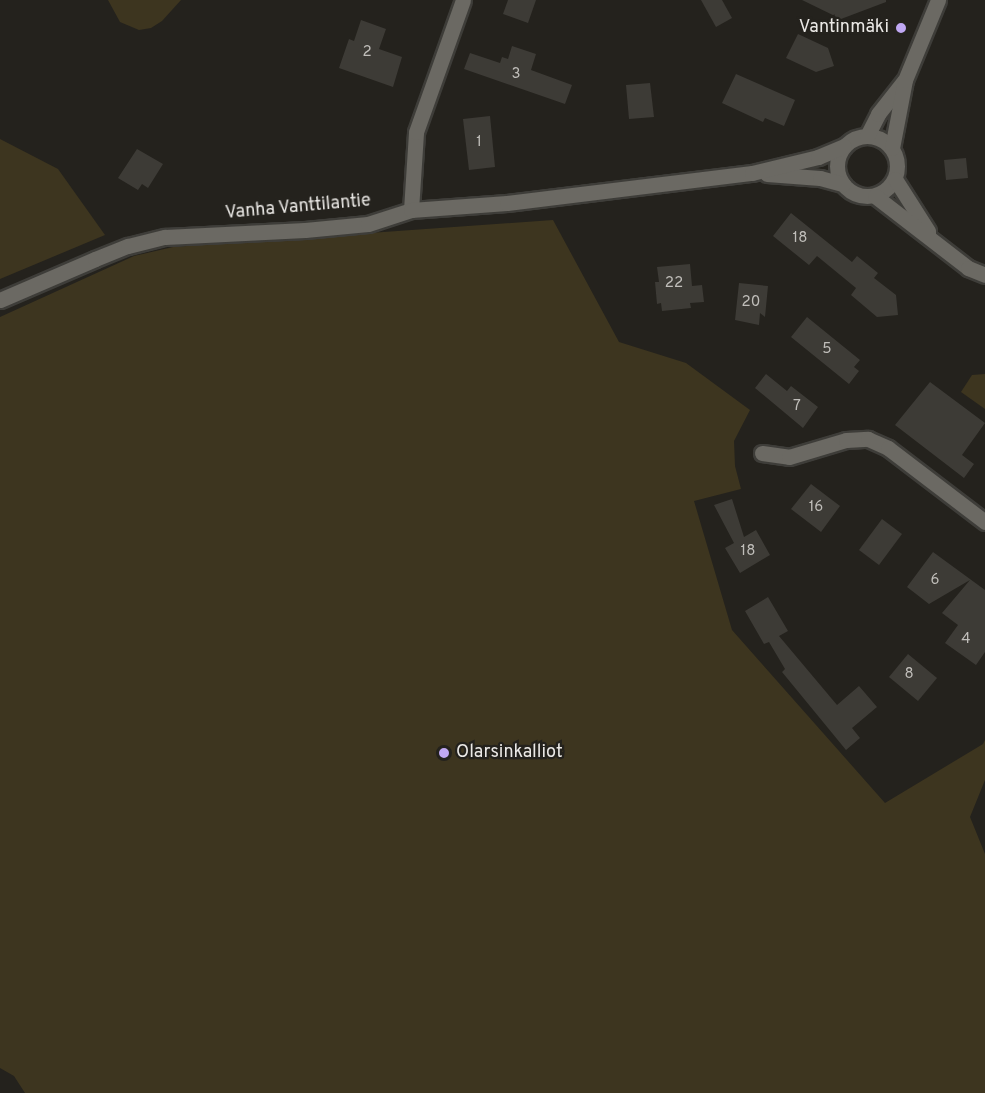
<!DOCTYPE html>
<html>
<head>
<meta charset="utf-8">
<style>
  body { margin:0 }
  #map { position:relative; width:985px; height:1093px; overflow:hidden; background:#24221d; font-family:Overpass,sans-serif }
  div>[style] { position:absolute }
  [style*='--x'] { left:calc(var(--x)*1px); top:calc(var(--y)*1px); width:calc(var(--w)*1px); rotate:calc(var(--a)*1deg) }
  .green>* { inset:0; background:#3d351f }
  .building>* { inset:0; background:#3d3b36 }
  .roads { filter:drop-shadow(2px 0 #3e3d39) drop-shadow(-2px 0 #3e3d39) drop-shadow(0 2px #3e3d39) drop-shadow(0 -2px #3e3d39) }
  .minor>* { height:15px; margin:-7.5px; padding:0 7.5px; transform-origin:7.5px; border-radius:7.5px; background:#6b6963 }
  .minor>.ring { margin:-7.5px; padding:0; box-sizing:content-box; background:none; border:15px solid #6b6963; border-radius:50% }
  .dots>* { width:16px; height:16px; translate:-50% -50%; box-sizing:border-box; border:3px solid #24221d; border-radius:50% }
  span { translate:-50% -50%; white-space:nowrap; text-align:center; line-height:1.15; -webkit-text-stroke:4.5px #24221d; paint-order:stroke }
  .number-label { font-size:15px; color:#c0beba }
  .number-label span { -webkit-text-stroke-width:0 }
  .poi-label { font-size:18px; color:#ebe9e6 }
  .right { translate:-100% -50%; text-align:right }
  .left { translate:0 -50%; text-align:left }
  .street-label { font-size:18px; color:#ebe9e6 }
</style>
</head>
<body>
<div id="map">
  <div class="green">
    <i style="clip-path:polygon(108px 0,181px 0,162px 21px,151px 28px,139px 30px,120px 22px)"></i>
    <i style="clip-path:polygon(0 139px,58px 169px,105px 235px,0 279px)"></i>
    <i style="clip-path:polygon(553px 220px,619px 342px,686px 363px,750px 410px,734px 441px,735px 466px,741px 489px,694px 501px,732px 630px,885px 803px,983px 744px,985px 740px,985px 780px,970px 817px,985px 854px,985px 1093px,25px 1093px,14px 1076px,0 1068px,0 317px,134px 256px,173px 247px)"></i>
    <i style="clip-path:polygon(985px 374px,985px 409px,961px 392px,972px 375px)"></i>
  </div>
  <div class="building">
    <i style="clip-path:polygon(508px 0,536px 0,528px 23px,503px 14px)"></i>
    <i style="clip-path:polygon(701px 0,722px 0,732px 18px,716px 27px)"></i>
    <i style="clip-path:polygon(802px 0,886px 0,886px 2px,841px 19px)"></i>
    <i style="clip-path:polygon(361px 20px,386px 29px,379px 49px,402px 57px,393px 87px,339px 68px,349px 39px,354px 41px)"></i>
    <i style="clip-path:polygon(798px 34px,828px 48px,834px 66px,816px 72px,786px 58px)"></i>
    <i style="clip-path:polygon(512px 46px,536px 54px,531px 70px,572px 85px,565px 104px,464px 69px,470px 53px,500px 63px,502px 57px,508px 59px)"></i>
    <i style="clip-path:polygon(736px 74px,795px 100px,784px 126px,765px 118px,763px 122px,722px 103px)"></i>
    <i style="clip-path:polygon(650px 83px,654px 117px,629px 119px,626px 85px)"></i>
    <i style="clip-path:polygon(490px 116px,495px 167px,469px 170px,463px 119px)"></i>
    <i style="clip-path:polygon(137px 149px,163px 164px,148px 188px,142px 184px,138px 190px,118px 178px)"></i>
    <i style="clip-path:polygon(966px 158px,968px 178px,946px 180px,944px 160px)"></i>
    <i style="clip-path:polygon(791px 213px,852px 262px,857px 256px,878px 273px,874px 278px,896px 295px,898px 315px,877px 317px,851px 295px,856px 288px,817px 256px,809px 265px,773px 236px)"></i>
    <i style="clip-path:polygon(690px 264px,692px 286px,702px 285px,704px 302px,690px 303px,691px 308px,662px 311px,661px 303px,657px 304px,655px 282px,659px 282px,657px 267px)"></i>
    <i style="clip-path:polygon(739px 283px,768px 286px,765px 317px,760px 313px,759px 325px,735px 320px)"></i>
    <i style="clip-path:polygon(807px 317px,860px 360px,854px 367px,859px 371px,849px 384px,791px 337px)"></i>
    <i style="clip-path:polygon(766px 374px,787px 391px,791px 386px,818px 407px,803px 428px,755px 388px)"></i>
    <i style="clip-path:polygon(930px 382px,985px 423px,962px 455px,974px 464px,964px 478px,895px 425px)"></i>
    <i style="clip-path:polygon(811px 484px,840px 506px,821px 532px,791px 509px)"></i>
    <i style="clip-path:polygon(732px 499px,744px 537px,756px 530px,770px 555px,740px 573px,725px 548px,734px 543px,714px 505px)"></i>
    <i style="clip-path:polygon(882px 519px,902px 534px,879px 565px,859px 550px)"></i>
    <i style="clip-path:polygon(933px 552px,985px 590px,985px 652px,976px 665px,945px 643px,958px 625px,942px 613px,970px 580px,929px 604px,907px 587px)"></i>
    <i style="clip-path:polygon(768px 597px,788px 631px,779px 636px,837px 705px,859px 686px,877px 707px,852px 728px,860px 738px,846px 750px,782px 672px,785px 669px,769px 642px,764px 644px,745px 611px)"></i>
    <i style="clip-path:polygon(908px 654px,937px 678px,918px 701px,889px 677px)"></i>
  </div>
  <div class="roads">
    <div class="minor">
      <i class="ring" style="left:837px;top:136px;width:45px;height:45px"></i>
      <i style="--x:867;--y:136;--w:25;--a:-63"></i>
      <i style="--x:878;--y:114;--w:42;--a:-51.8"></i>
      <i style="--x:892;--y:148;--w:69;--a:-79.2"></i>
      <i style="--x:905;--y:80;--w:87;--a:-67.6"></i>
      <i style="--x:767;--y:174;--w:53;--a:4.3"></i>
      <i style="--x:820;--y:178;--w:24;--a:15"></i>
      <i style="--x:895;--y:179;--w:62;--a:57.6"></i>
      <i style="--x:875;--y:196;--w:118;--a:37.7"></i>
      <i style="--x:968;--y:268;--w:18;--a:22"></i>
      <i style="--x:411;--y:210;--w:78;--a:-86.3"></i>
      <i style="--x:416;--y:132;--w:140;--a:-70.4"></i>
      <i style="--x:0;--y:300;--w:103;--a:-23.3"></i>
      <i style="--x:95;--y:259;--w:35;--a:-22"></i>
      <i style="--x:128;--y:246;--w:38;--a:-14"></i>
      <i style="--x:165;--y:237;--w:140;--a:-2.9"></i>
      <i style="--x:305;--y:230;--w:63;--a:-5.4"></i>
      <i style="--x:368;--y:224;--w:45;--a:-18"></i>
      <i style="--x:411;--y:210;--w:96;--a:-4.2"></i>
      <i style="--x:507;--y:203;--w:247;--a:-7"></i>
      <i style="--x:752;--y:173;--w:68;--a:-13.6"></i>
      <i style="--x:818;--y:157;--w:28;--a:-23"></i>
      <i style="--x:762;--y:453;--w:27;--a:8"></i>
      <i style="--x:789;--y:457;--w:59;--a:-16.6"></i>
      <i style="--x:846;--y:440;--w:22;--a:-3"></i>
      <i style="--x:868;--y:439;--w:22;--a:24"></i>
      <i style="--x:888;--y:448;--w:122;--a:37.3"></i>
    </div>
  </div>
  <div class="dots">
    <i style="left:901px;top:28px;background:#c0a8f3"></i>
    <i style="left:444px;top:753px;background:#c0a8f3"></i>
  </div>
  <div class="number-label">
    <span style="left:367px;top:53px">2</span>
    <span style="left:516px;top:75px">3</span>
    <span style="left:479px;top:143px">1</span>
    <span style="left:800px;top:239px">18</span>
    <span style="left:674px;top:284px">22</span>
    <span style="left:751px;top:303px">20</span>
    <span style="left:827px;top:350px">5</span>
    <span style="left:797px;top:407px">7</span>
    <span style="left:816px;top:508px">16</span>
    <span style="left:748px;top:552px">18</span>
    <span style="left:935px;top:581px">6</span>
    <span style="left:966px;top:640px">4</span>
    <span style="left:909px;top:675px">8</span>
  </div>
  <div class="poi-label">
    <span class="right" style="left:889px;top:28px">Vantinmäki</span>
    <span class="left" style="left:456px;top:753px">Olarsinkalliot</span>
  </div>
  <div class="street-label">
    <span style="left:298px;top:208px;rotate:-5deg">Vanha Vanttilantie</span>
  </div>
</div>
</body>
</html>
